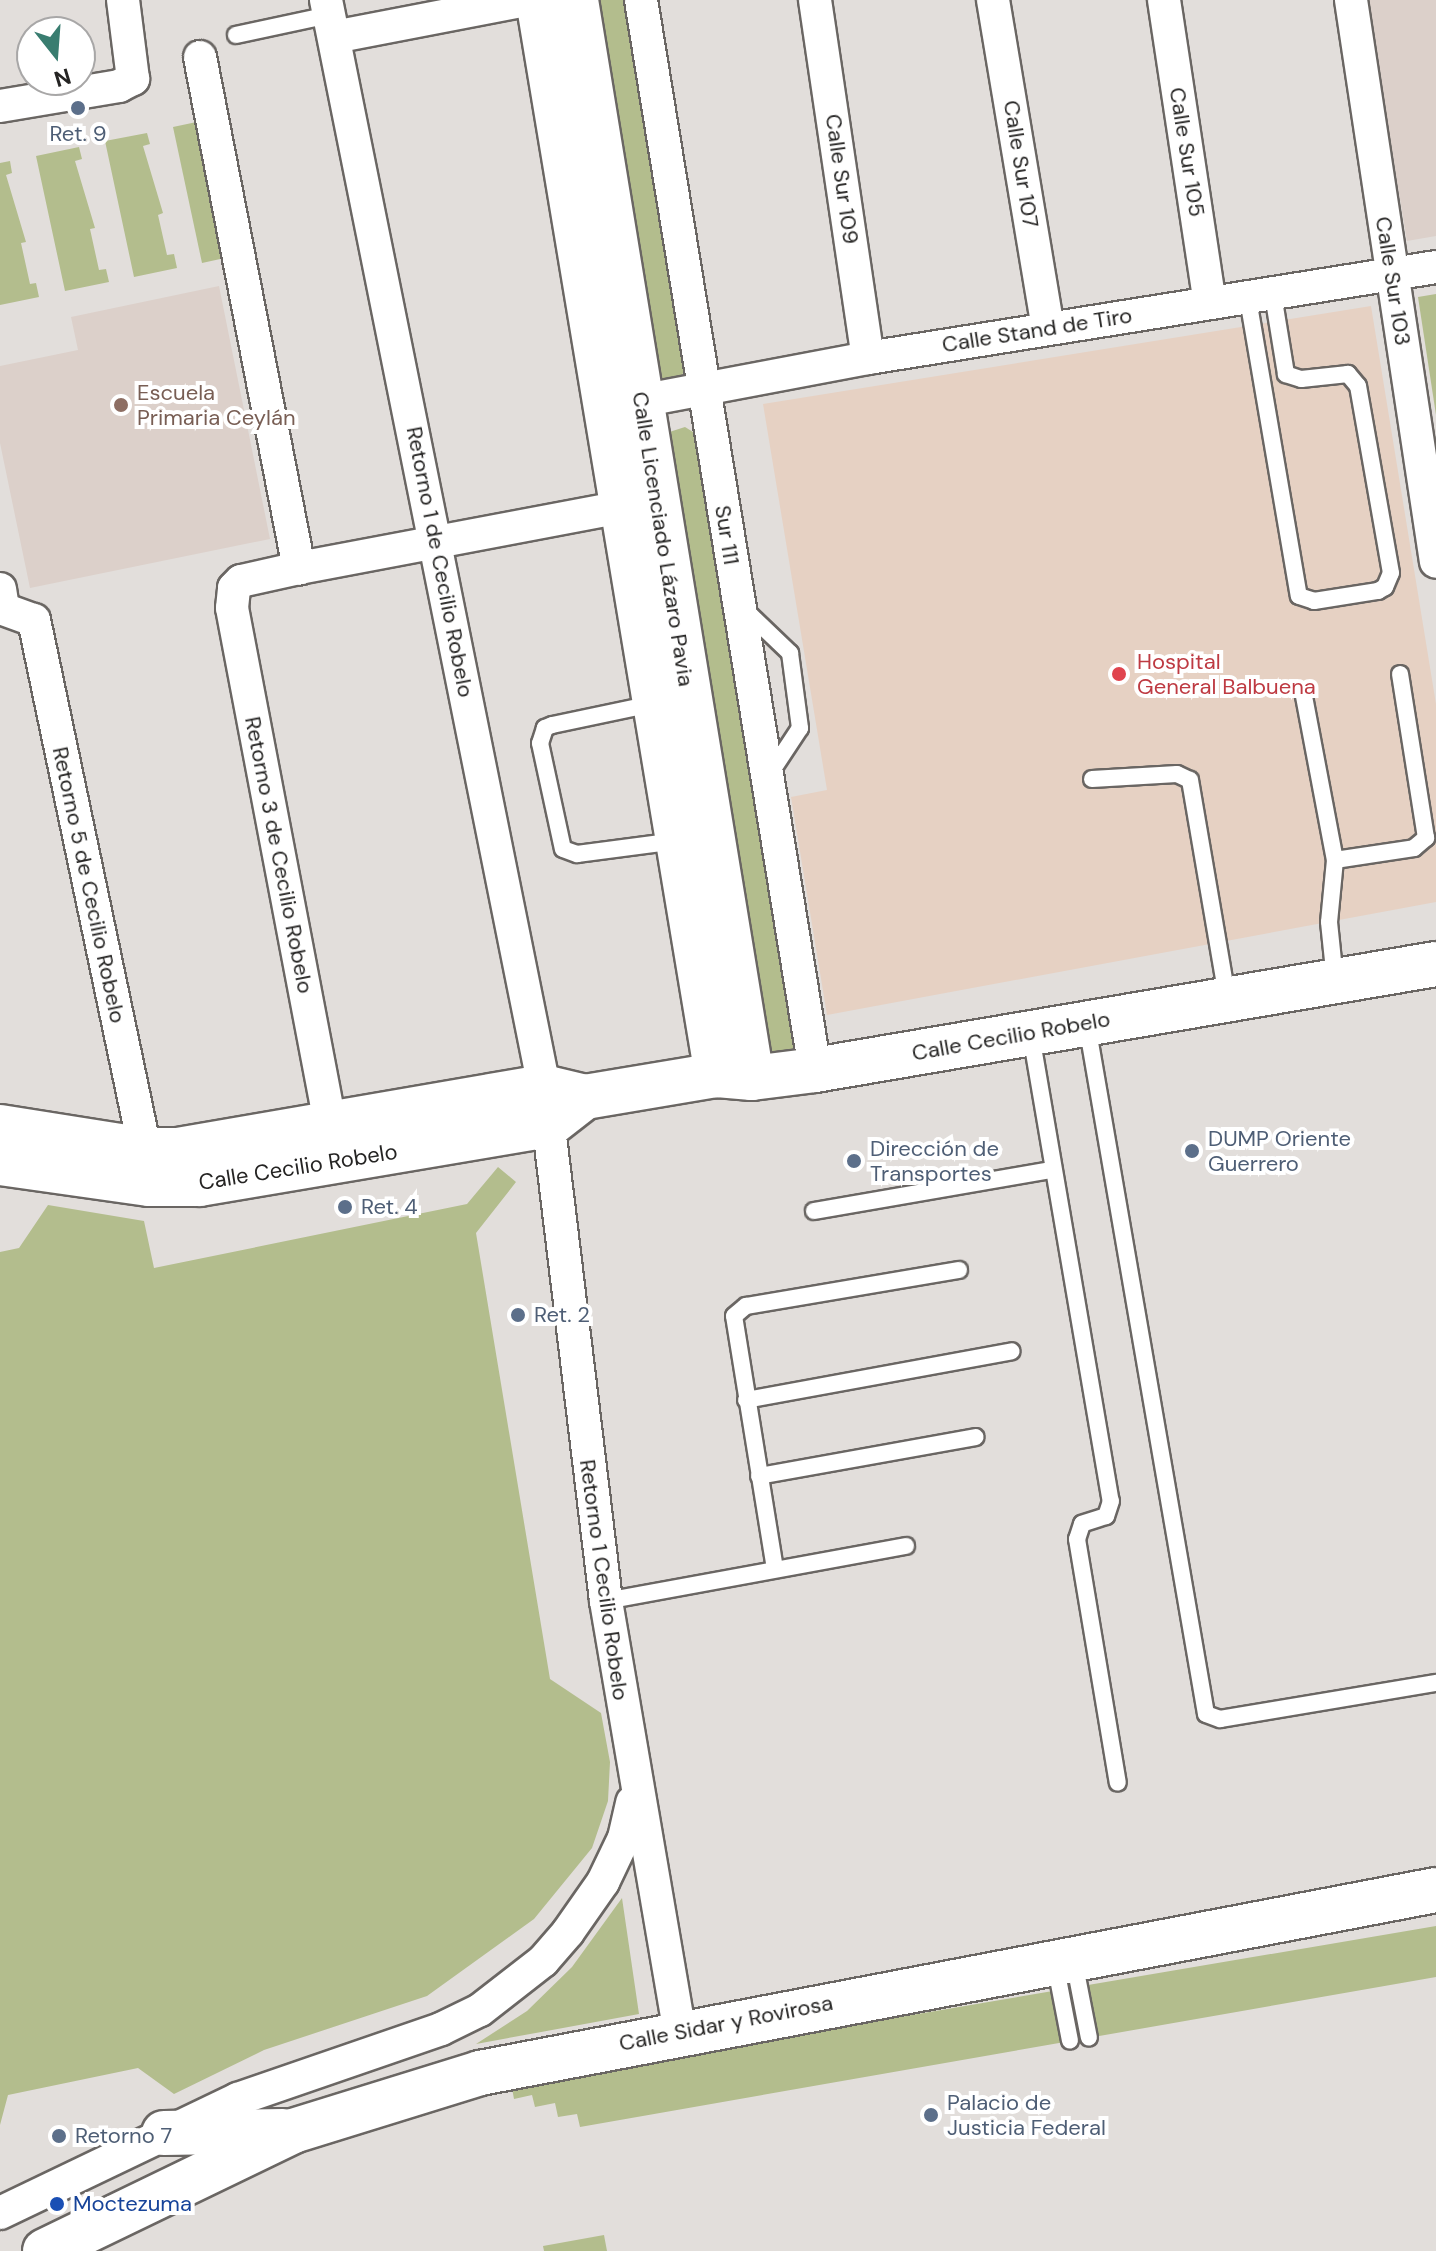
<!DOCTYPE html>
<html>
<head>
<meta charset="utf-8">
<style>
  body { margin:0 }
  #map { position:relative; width:1436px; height:2251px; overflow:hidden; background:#e2dedb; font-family:"DM Sans",sans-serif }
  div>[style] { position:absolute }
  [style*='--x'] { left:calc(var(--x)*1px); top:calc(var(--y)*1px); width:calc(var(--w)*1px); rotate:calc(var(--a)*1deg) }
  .built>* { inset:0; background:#dcd0ca }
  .medical>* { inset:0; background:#e6d1c3 }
  .green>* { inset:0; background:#b3bd8d }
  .roads { filter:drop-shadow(2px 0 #6a6663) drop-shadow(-2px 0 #6a6663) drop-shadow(0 2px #6a6663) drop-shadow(0 -2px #6a6663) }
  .lane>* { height:16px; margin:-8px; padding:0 8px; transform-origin:8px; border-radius:8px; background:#fff }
  .street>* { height:32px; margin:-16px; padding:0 16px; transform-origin:16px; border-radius:16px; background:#fff }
  .secondary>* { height:44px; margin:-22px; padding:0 22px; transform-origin:22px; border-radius:22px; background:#fff }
  .dots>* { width:22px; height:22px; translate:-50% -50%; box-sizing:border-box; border:4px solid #fff; border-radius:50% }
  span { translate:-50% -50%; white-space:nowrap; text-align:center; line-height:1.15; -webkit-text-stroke:8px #fff; paint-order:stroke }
  .service-label { font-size:22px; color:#4e5e75 }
  .left { translate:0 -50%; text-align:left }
  .street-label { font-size:22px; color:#252423 }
  .education-label { font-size:22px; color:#785e54 }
  .health-label { font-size:22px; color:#be3a42 }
  .transit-label { font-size:22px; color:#164399 }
  .north { position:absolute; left:16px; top:16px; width:80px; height:80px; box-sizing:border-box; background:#fff; border:2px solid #a8a7a7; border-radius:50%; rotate:163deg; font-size:22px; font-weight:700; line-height:32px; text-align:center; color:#252423 }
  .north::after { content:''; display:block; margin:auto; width:28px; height:36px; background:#397d70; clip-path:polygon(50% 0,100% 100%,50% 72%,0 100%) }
</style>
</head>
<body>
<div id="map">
  <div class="built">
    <i style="clip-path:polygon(1367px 0,1436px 0,1436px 236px,1407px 241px)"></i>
    <i style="clip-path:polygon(219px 286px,270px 539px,30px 588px,0 443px,0 366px,78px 350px,71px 317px)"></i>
  </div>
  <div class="medical">
    <i style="clip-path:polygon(1371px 306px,1436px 704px,1436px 902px,827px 1015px,791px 797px,827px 790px,763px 404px)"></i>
  </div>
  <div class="green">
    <i style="clip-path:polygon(587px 0,627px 0,686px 367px,679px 381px,654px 383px)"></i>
    <i style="clip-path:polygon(206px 120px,234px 256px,202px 263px,173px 127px)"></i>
    <i style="clip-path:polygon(147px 133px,150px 144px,143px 146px,163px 213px,158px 215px,167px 255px,174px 254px,177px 268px,134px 277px,105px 141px)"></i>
    <i style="clip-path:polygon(79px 147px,82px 159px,75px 161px,95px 228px,90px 229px,99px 270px,106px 269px,109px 282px,65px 291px,36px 156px)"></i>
    <i style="clip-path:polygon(10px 161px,12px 173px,6px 175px,26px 242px,21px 243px,30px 284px,36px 283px,39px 297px,0 305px,0 163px)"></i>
    <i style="clip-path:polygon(1436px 294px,1436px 415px,1418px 297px)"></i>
    <i style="clip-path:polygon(685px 427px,693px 432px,798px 1041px,792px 1055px,765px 1060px,660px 435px)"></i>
    <i style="clip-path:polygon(498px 1167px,516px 1182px,476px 1233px,550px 1679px,601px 1713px,610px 1762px,608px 1801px,592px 1848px,534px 1919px,427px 1996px,264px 2050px,174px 2094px,138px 2068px,8px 2095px,0 2125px,0 1252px,19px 1248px,48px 1205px,144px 1221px,154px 1268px,467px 1204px)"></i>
    <i style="clip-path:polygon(622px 1898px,639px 2014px,476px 2044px,527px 2011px,572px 1967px)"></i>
    <i style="clip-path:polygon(1436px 1926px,1436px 1977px,580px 2127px,577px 2114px,558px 2117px,555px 2103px,535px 2107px,532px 2095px,514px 2099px,511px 2083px)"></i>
    <i style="clip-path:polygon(604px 2235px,607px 2251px,544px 2251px,543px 2246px)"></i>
  </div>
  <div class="roads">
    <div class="lane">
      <i style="--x:236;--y:35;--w:95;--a:-12.1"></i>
      <i style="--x:1248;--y:299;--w:301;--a:80.3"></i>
      <i style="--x:1299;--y:596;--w:16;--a:18"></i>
      <i style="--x:1314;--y:601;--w:65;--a:-8.9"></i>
      <i style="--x:1378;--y:591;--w:8;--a:-30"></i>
      <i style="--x:1385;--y:587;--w:15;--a:-67"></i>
      <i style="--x:1391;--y:573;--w:190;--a:-100"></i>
      <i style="--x:1358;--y:386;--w:16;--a:-130"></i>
      <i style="--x:1348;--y:374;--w:47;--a:173.9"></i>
      <i style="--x:1301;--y:379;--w:16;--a:-162"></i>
      <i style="--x:1286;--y:374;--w:80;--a:-99.3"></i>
      <i style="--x:744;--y:609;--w:64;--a:43.7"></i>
      <i style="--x:790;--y:653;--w:76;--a:82.4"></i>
      <i style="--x:800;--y:728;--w:56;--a:123.4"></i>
      <i style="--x:1303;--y:691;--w:172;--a:79.3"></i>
      <i style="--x:1335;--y:860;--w:62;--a:95.5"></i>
      <i style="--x:1329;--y:922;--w:58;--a:84.1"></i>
      <i style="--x:652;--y:704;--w:102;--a:168.1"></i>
      <i style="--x:552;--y:725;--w:8;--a:157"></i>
      <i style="--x:545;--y:728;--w:16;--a:108"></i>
      <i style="--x:540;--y:743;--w:108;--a:77.8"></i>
      <i style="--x:563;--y:849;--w:15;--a:20"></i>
      <i style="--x:577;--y:854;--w:100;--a:-7.5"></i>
      <i style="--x:1092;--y:779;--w:85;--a:-3.4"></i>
      <i style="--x:1177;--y:774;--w:14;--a:25"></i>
      <i style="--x:1190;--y:780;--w:220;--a:80.3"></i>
      <i style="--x:1335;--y:860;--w:80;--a:-8.6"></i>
      <i style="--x:1414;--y:848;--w:16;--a:-40"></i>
      <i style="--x:1426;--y:838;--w:166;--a:-99"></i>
      <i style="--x:1087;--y:1025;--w:699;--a:80.2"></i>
      <i style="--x:1206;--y:1714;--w:15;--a:20"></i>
      <i style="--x:1220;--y:1719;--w:219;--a:-9.5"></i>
      <i style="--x:1031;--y:1035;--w:473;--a:80.3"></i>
      <i style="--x:1111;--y:1501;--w:16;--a:108"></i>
      <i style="--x:1106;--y:1516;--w:25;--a:162"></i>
      <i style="--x:1082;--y:1524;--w:16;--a:108"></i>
      <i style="--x:1077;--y:1539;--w:247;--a:80.5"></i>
      <i style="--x:814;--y:1211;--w:242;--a:-9.8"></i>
      <i style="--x:746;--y:1400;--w:270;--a:-10.4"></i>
      <i style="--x:759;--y:1476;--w:220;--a:-10.2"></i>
      <i style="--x:775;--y:1569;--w:256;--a:-99.2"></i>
      <i style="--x:734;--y:1316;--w:16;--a:-40"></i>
      <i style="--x:746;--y:1306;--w:216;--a:-9.6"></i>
      <i style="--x:606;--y:1601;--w:305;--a:-10.4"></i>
      <i style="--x:1074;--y:1961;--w:78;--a:79"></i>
      <i style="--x:1055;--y:1963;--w:79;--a:79.1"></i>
    </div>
    <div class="street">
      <i style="--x:326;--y:0;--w:1109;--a:78.66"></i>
      <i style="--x:544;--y:1087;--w:518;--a:83.12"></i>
      <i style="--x:606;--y:1601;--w:437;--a:80.3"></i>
      <i style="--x:641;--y:0;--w:1084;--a:80.76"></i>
      <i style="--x:815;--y:0;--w:362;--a:81.6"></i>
      <i style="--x:993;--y:0;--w:333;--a:80.5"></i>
      <i style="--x:1164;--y:0;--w:306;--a:81.4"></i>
      <i style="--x:1351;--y:0;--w:568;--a:81.4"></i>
      <i style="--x:334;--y:37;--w:197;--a:-10.9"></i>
      <i style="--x:200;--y:57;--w:521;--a:79.04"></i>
      <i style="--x:0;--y:106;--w:121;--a:-9.5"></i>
      <i style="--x:119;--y:86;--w:16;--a:-27"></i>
      <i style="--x:133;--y:79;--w:80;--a:-97.2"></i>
      <i style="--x:640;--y:401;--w:232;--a:-10.7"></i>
      <i style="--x:868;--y:358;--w:575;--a:-9.1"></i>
      <i style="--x:0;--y:589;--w:20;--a:81"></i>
      <i style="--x:3;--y:609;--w:33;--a:20"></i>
      <i style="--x:34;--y:620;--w:541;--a:78.17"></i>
      <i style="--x:330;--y:1123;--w:524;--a:-100.77"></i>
      <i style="--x:232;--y:608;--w:20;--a:-84"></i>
      <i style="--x:234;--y:588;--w:10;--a:-45"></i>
      <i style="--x:241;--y:581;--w:59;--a:-12.6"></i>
      <i style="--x:299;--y:568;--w:351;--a:-10.7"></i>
      <i style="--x:0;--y:2213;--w:264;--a:-25.6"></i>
      <i style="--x:238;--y:2099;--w:215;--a:-19"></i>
      <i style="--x:441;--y:2029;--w:43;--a:-26"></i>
      <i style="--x:480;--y:2010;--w:80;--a:-37.9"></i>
      <i style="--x:543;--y:1961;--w:38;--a:-49"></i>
      <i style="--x:568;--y:1932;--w:61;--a:-55"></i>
      <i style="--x:603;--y:1882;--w:49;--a:-64.5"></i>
      <i style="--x:624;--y:1838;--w:37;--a:-77"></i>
    </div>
    <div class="secondary">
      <i style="--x:538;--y:0;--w:1090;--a:80.55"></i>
      <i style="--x:576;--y:0;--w:1092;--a:80.73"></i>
      <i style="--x:0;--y:1127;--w:147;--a:9"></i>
      <i style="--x:145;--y:1150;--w:33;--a:0"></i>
      <i style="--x:178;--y:1150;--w:371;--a:-9.8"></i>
      <i style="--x:544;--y:1087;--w:42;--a:13.7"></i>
      <i style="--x:585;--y:1097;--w:134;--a:-9.5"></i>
      <i style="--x:717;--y:1075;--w:35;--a:5"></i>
      <i style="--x:752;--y:1078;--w:64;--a:-7.2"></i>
      <i style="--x:815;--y:1070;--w:630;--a:-9.69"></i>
      <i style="--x:0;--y:1163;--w:150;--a:8"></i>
      <i style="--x:149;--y:1184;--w:51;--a:0"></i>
      <i style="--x:200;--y:1184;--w:354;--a:-9.6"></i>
      <i style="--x:549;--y:1125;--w:46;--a:-37.9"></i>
      <i style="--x:164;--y:2133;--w:119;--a:-1"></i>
      <i style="--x:45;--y:2251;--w:276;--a:-25.8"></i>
      <i style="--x:293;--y:2131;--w:196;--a:-17.2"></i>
      <i style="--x:480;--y:2073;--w:973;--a:-10.84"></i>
    </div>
  </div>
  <div class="dots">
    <i style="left:78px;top:108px;background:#5c6f8a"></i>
    <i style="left:121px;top:405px;background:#8d6e63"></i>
    <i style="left:1119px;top:674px;background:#e0444e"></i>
    <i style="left:1192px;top:1151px;background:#5c6f8a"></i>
    <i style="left:854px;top:1161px;background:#5c6f8a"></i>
    <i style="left:345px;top:1207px;background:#5c6f8a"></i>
    <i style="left:518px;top:1315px;background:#5c6f8a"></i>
    <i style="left:931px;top:2115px;background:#5c6f8a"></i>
    <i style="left:59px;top:2136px;background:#5c6f8a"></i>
    <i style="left:57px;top:2204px;background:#1a4fb4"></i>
  </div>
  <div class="service-label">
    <span style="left:78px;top:134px">Ret. 9</span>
    <span class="left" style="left:1208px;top:1151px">DUMP Oriente<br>Guerrero</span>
    <span class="left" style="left:870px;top:1161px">Dirección de<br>Transportes</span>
    <span class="left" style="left:361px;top:1207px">Ret. 4</span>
    <span class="left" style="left:534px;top:1315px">Ret. 2</span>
    <span class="left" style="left:947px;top:2115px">Palacio de<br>Justicia Federal</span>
    <span class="left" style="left:75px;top:2136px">Retorno 7</span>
  </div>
  <div class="street-label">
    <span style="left:1187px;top:152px;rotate:81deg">Calle Sur 105</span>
    <span style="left:1021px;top:164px;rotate:81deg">Calle Sur 107</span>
    <span style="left:842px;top:179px;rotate:82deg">Calle Sur 109</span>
    <span style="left:1393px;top:281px;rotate:81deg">Calle Sur 103</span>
    <span style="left:1037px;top:330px;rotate:-9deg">Calle Stand de Tiro</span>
    <span style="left:727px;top:535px;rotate:81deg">Sur 111</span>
    <span style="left:663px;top:539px;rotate:81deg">Calle Licenciado Lázaro Pavia</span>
    <span style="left:440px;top:562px;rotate:79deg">Retorno 1 de Cecilio Robelo</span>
    <span style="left:279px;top:855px;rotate:79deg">Retorno 3 de Cecilio Robelo</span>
    <span style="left:89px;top:885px;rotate:78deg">Retorno 5 de Cecilio Robelo</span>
    <span style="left:1011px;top:1036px;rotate:-10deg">Calle Cecilio Robelo</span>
    <span style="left:298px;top:1167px;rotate:-9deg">Calle Cecilio Robelo</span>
    <span style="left:604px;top:1580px;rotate:82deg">Retorno 1 Cecilio Robelo</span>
    <span style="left:726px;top:2023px;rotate:-11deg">Calle Sidar y Rovirosa</span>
  </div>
  <div class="education-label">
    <span class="left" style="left:137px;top:405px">Escuela<br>Primaria Ceylán</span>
  </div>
  <div class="health-label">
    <span class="left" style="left:1137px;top:674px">Hospital<br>General Balbuena</span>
  </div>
  <div class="transit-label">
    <span class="left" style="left:73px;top:2204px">Moctezuma</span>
  </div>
  <div class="north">N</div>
</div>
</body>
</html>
